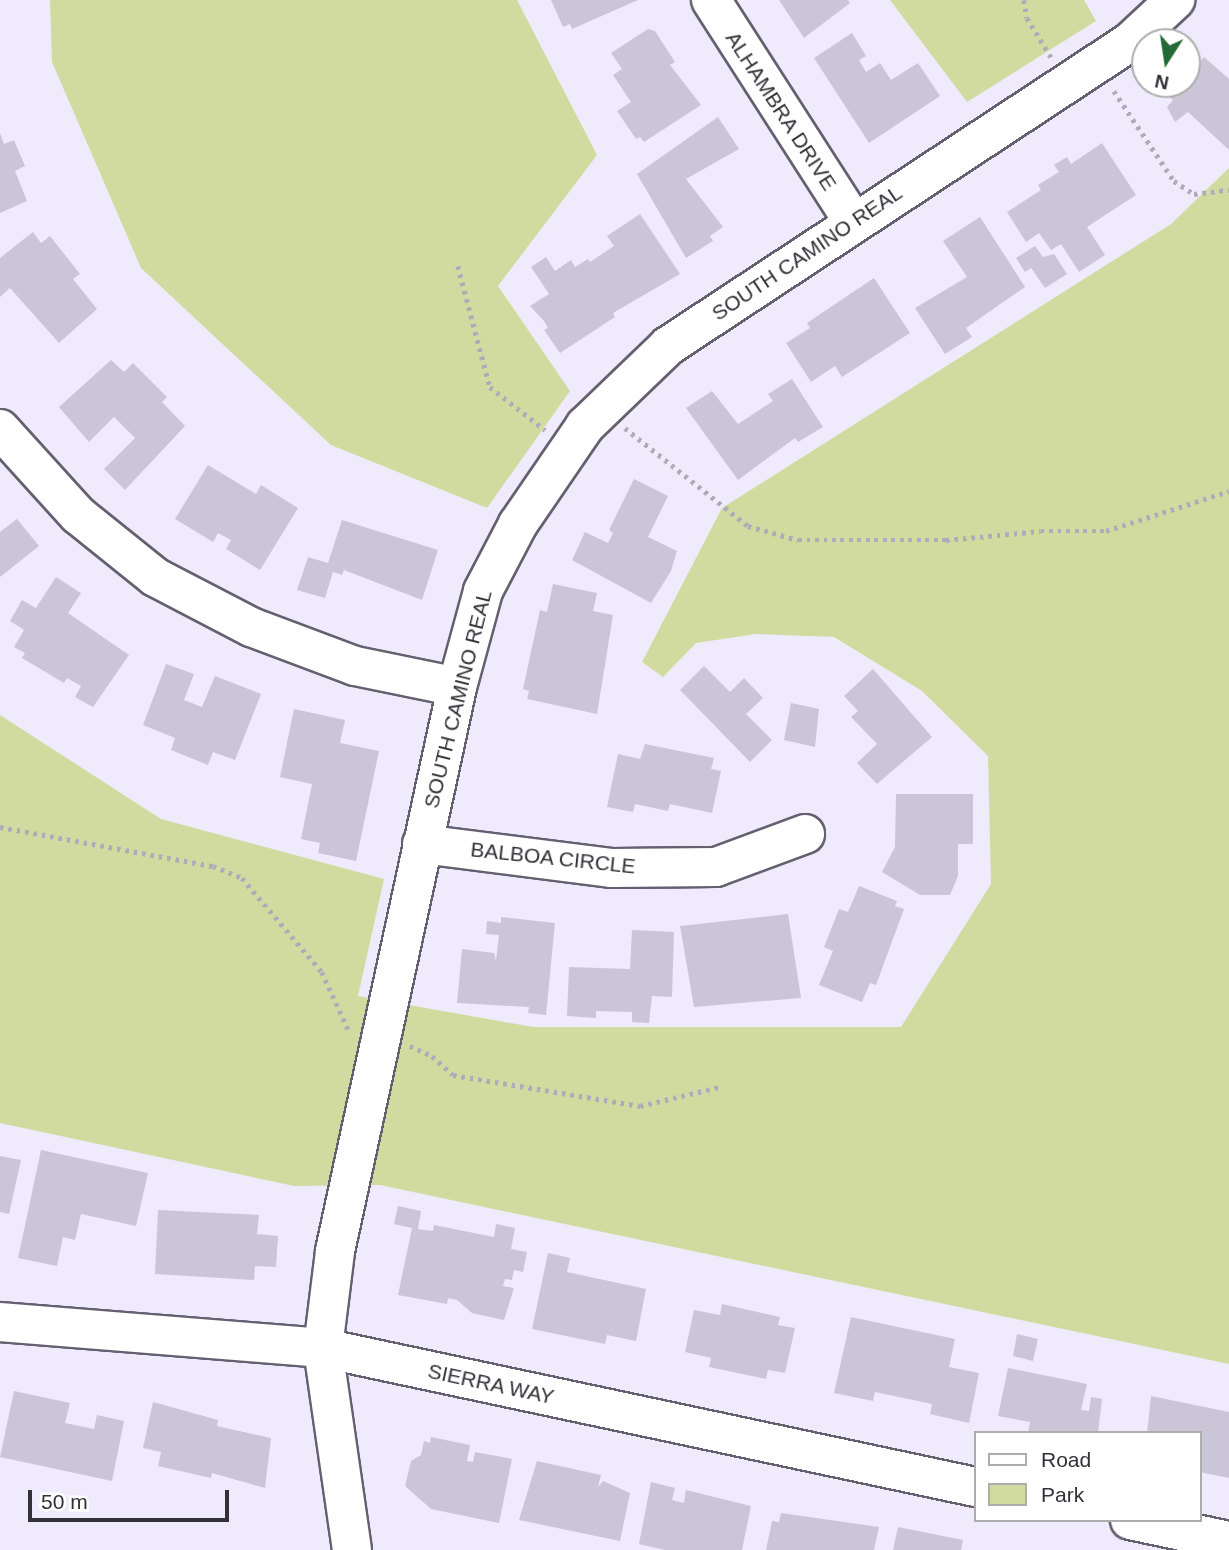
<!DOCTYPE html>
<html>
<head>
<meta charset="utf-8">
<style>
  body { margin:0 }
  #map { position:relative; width:1229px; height:1550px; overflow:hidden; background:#efebfd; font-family:Arial,sans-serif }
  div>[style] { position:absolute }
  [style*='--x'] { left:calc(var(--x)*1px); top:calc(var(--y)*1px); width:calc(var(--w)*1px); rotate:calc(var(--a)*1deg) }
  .green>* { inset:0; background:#d1dba0 }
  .building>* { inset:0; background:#cac5d7 }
  .path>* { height:4.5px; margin-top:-2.25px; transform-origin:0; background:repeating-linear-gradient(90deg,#afacba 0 3.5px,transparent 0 8.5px) }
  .roads { filter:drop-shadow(2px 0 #646070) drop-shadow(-2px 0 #646070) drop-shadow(0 2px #646070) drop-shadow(0 -2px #646070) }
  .minor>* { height:38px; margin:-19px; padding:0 19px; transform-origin:19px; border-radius:19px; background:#fff }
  span { translate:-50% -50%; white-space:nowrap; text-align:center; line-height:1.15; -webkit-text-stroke:5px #fff; paint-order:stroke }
  .street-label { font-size:21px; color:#323138 }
  .legend { position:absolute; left:974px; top:1431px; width:228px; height:91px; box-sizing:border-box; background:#fff; border:2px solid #adadaf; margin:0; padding:9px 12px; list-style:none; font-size:21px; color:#323138 }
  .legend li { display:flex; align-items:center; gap:14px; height:35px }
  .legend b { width:35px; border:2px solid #adadaf }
  .north { position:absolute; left:1131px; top:28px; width:70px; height:70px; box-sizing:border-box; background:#fff; border:2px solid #adadaf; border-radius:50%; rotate:192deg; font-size:19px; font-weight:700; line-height:28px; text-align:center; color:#323138 }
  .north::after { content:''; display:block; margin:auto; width:24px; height:32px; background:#246a36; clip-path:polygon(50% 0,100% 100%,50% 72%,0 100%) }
  .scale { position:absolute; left:28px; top:1490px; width:201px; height:32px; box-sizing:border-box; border:4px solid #323138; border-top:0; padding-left:9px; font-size:21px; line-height:24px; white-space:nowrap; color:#323138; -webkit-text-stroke:5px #fff; paint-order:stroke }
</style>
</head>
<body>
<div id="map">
  <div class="green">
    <i style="clip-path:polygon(50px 0,517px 0,597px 155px,498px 286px,570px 391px,487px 508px,331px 445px,141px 268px,52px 62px)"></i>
    <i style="clip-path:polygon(890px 0,1084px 0,1096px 21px,967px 102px)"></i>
    <i style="clip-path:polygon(1229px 168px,1229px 1364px,380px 1185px,294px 1186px,0 1123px,0 715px,161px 819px,384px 879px,358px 996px,533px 1027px,901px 1027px,991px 884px,988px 756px,922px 691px,834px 637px,756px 634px,696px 643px,663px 677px,642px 662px,722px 508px,1171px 224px)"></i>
  </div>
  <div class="building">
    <i style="clip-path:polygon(551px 0,638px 0,572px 29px,570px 24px,563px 27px)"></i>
    <i style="clip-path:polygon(779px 0,848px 0,850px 3px,804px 38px)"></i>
    <i style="clip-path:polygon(648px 29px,655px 31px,675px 62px,670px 65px,701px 105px,644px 142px,640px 137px,636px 139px,617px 111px,631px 102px,613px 75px,622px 69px,611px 53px)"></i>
    <i style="clip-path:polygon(852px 33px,866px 56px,859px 60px,866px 72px,880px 63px,891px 80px,918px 63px,940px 96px,869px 143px,814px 58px)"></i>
    <i style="clip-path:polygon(1204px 57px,1229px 79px,1229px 150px,1188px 112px,1175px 122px,1167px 107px,1173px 100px,1168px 96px,1179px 84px,1187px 84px,1187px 76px)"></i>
    <i style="clip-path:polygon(718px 117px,739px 149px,686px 179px,723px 227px,710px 236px,713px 241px,686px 258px,637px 174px)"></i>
    <i style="clip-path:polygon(0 133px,4px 144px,14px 140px,25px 166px,15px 171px,27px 201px,0 213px)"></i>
    <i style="clip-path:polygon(1102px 143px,1136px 195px,1087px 227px,1105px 255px,1079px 272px,1061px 244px,1051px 250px,1039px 233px,1026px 242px,1007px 212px,1041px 190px,1038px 185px,1059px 172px,1054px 165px,1067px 157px,1071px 164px)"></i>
    <i style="clip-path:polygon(640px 214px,680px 274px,613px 313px,615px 317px,560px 353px,544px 330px,548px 328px,544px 321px,530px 306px,549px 294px,531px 267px,546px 257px,555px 271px,571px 260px,575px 267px,588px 259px,590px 262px,614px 246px,607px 236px)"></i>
    <i style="clip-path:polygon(980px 217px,1025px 287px,966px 328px,972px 337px,945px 354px,915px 308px,967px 277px,943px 241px)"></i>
    <i style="clip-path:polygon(33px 232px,41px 243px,50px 236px,80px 274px,73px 279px,97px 309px,59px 343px,10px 288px,0 297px,0 258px)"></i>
    <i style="clip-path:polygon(1035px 246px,1043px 257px,1054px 254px,1067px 274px,1045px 288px,1031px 268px,1025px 272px,1016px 258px)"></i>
    <i style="clip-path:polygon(874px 278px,910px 333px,842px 377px,835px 366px,811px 382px,786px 343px,810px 328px,807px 323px)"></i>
    <i style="clip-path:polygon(111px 360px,124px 372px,133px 363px,167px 397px,162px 402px,185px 426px,125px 490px,104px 469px,135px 438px,114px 417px,89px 442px,59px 407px)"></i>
    <i style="clip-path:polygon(792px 379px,823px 427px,798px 442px,795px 438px,738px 480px,686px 408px,712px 391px,738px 424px,773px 401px,768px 394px)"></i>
    <i style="clip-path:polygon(208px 465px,256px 494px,261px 485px,298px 508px,260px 570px,226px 549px,231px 540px,218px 533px,213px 542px,175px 519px)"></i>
    <i style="clip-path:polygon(634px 479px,668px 496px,648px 537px,677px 551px,671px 571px,651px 603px,572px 560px,585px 532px,608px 543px,613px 533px,609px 530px)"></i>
    <i style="clip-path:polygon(17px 519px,39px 546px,0 577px,0 532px)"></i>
    <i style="clip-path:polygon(342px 520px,438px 550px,422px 600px,344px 570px,342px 575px,333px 572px,325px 598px,297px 590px,308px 557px,328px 563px)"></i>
    <i style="clip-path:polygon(56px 577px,81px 593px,68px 613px,129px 655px,93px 707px,75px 697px,81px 686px,67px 678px,64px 683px,22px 658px,25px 653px,14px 647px,24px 630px,10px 621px,22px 600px,36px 608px)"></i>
    <i style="clip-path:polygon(553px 584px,597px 593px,593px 611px,613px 615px,597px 714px,527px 699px,529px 691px,523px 689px,540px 610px,547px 612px)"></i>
    <i style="clip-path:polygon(166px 664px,194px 674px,184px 700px,202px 707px,215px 676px,261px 694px,235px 760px,213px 752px,208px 765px,171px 750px,175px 738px,143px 725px)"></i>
    <i style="clip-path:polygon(704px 666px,730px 692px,744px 678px,763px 698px,746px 714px,772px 740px,750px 762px,680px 690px)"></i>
    <i style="clip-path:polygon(873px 669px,932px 737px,877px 784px,857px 763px,877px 744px,851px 717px,858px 711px,844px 696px)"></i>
    <i style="clip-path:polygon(791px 703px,819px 709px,815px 747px,784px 740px)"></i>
    <i style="clip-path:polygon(294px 709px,345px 720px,340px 743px,379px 751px,356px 861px,318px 853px,320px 843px,301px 839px,312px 784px,280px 777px)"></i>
    <i style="clip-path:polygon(645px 744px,714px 758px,711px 769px,721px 771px,712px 813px,670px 804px,668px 811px,635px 804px,633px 812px,607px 807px,618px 754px,640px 759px)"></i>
    <i style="clip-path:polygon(896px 794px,973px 794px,973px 844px,958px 844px,958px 876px,950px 895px,920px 895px,882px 872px,895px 847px)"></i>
    <i style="clip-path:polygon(859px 886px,897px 901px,895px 906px,904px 909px,876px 985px,870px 983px,862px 1002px,819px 985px,833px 951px,824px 947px,839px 909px,848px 912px)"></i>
    <i style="clip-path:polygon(788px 914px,801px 998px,694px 1007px,680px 926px)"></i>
    <i style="clip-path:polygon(501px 917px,555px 923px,546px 1015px,528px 1013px,529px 1007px,457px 1003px,462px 949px,494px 953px,496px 961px,499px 935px,486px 934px,487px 921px,501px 923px)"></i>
    <i style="clip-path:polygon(632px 930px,674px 932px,672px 997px,652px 996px,649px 1023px,632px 1022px,632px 1012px,596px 1011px,596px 1018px,567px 1016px,569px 967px,630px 969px)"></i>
    <i style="clip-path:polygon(41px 1150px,148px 1173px,136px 1226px,81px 1214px,75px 1240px,63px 1237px,57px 1266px,18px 1258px)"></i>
    <i style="clip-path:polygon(0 1156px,21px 1160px,9px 1214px,0 1212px)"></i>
    <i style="clip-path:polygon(398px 1206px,421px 1211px,418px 1229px,433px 1231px,434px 1225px,494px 1237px,496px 1224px,515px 1228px,511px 1249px,527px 1252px,523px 1272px,514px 1270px,512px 1280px,505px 1279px,503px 1286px,514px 1288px,504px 1320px,472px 1313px,457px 1300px,448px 1298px,447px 1304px,398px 1295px,412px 1228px,394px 1224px)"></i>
    <i style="clip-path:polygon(158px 1210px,259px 1215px,257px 1234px,278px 1236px,276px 1267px,255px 1266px,254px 1280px,155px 1274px)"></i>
    <i style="clip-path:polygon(548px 1253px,570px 1258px,567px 1272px,646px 1289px,636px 1341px,607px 1335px,605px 1344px,532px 1329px)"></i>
    <i style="clip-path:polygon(722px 1304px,780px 1317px,778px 1325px,795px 1328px,785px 1373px,768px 1370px,766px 1379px,709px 1367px,711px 1358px,685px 1352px,694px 1310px,720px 1315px)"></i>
    <i style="clip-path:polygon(851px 1317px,955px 1339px,949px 1367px,979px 1373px,969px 1423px,930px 1414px,932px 1404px,875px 1392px,873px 1401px,834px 1393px)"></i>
    <i style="clip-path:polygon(1017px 1334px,1038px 1339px,1033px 1361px,1013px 1356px)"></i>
    <i style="clip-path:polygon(1008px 1368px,1087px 1384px,1081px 1410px,1089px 1411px,1091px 1397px,1102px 1399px,1098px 1433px,1028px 1433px,1030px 1422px,998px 1416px)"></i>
    <i style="clip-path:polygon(14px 1391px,70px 1403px,65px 1423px,94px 1429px,97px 1415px,124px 1421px,112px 1481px,0 1457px)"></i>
    <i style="clip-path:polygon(1151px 1396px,1229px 1412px,1229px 1478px,1199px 1472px,1199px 1433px,1147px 1433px)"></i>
    <i style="clip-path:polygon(153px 1402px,218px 1420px,217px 1426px,271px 1438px,265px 1488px,212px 1473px,211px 1478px,158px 1466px,161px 1452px,143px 1448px)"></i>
    <i style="clip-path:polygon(431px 1437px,470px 1445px,467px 1461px,473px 1462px,475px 1452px,512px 1459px,499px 1523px,431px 1509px,405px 1486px,411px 1461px,421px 1455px,424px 1441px,430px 1443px)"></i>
    <i style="clip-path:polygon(537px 1461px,601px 1475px,598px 1487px,603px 1481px,630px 1493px,620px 1541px,519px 1520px)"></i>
    <i style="clip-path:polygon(651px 1482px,675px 1488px,672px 1500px,684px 1503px,686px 1490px,751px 1506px,742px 1550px,665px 1550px,639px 1544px)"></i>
    <i style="clip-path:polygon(781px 1513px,879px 1527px,874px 1550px,766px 1550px,772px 1521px,779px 1522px)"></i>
    <i style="clip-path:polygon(898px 1527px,963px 1540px,961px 1550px,893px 1550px)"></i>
  </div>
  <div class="path">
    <i style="--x:1024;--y:0;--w:18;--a:81"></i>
    <i style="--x:1027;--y:18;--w:46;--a:58.4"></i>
    <i style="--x:1114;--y:91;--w:108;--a:56.3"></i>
    <i style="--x:1174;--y:181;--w:24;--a:33"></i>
    <i style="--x:1194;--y:194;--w:35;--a:-7"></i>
    <i style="--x:458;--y:266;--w:125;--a:75.2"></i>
    <i style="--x:490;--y:387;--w:70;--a:38"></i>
    <i style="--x:625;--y:428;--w:157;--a:38.5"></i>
    <i style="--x:748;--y:526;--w:52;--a:15.6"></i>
    <i style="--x:798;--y:540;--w:148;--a:0"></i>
    <i style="--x:946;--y:540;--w:95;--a:-5.4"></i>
    <i style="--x:1041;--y:531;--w:65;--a:0"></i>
    <i style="--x:1106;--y:531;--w:129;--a:-18"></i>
    <i style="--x:0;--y:827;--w:217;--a:10.4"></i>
    <i style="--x:213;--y:866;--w:31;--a:22"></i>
    <i style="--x:242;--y:878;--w:123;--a:49.6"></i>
    <i style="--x:322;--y:972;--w:65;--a:65.4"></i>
    <i style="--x:410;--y:1046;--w:24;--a:24"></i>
    <i style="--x:432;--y:1056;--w:28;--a:42"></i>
    <i style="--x:453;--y:1075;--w:190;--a:9.4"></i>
    <i style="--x:640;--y:1106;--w:85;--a:-13.5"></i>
  </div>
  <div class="roads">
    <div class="minor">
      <i style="--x:711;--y:0;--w:263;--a:57.3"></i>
      <i style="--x:0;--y:429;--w:116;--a:47.8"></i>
      <i style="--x:78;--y:515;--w:99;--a:38.8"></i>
      <i style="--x:155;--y:577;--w:108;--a:27.5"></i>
      <i style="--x:251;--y:627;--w:111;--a:20.6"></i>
      <i style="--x:355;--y:666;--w:104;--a:11.6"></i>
      <i style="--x:422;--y:844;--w:192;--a:7.2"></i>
      <i style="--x:612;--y:868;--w:104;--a:-0.6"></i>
      <i style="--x:716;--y:867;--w:95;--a:-20.3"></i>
      <i style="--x:0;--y:1322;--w:324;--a:4.6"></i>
      <i style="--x:323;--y:1348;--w:667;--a:12.03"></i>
      <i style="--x:1130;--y:1520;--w:101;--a:12"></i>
      <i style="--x:352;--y:1550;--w:204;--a:-98.2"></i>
      <i style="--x:323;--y:1348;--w:98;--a:-82.9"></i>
      <i style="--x:335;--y:1251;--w:577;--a:-77.79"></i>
      <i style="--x:457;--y:687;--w:99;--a:-74.8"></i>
      <i style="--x:483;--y:591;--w:76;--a:-62.4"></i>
      <i style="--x:518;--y:524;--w:119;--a:-55.6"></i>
      <i style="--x:585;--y:426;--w:115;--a:-43.9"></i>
      <i style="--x:668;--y:346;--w:553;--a:-33.35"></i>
      <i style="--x:1130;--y:42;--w:62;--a:-43"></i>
    </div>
  </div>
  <div class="street-label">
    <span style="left:781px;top:111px;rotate:57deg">ALHAMBRA DRIVE</span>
    <span style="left:807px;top:253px;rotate:-34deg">SOUTH CAMINO REAL</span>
    <span style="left:458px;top:699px;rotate:-76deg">SOUTH CAMINO REAL</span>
    <span style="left:553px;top:858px;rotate:6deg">BALBOA CIRCLE</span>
    <span style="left:491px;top:1384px;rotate:12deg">SIERRA WAY</span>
  </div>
  <ul class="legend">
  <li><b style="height:9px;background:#fff"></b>Road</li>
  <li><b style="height:19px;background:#d1dba0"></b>Park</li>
  </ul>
  <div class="north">N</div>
  <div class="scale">50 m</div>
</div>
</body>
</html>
